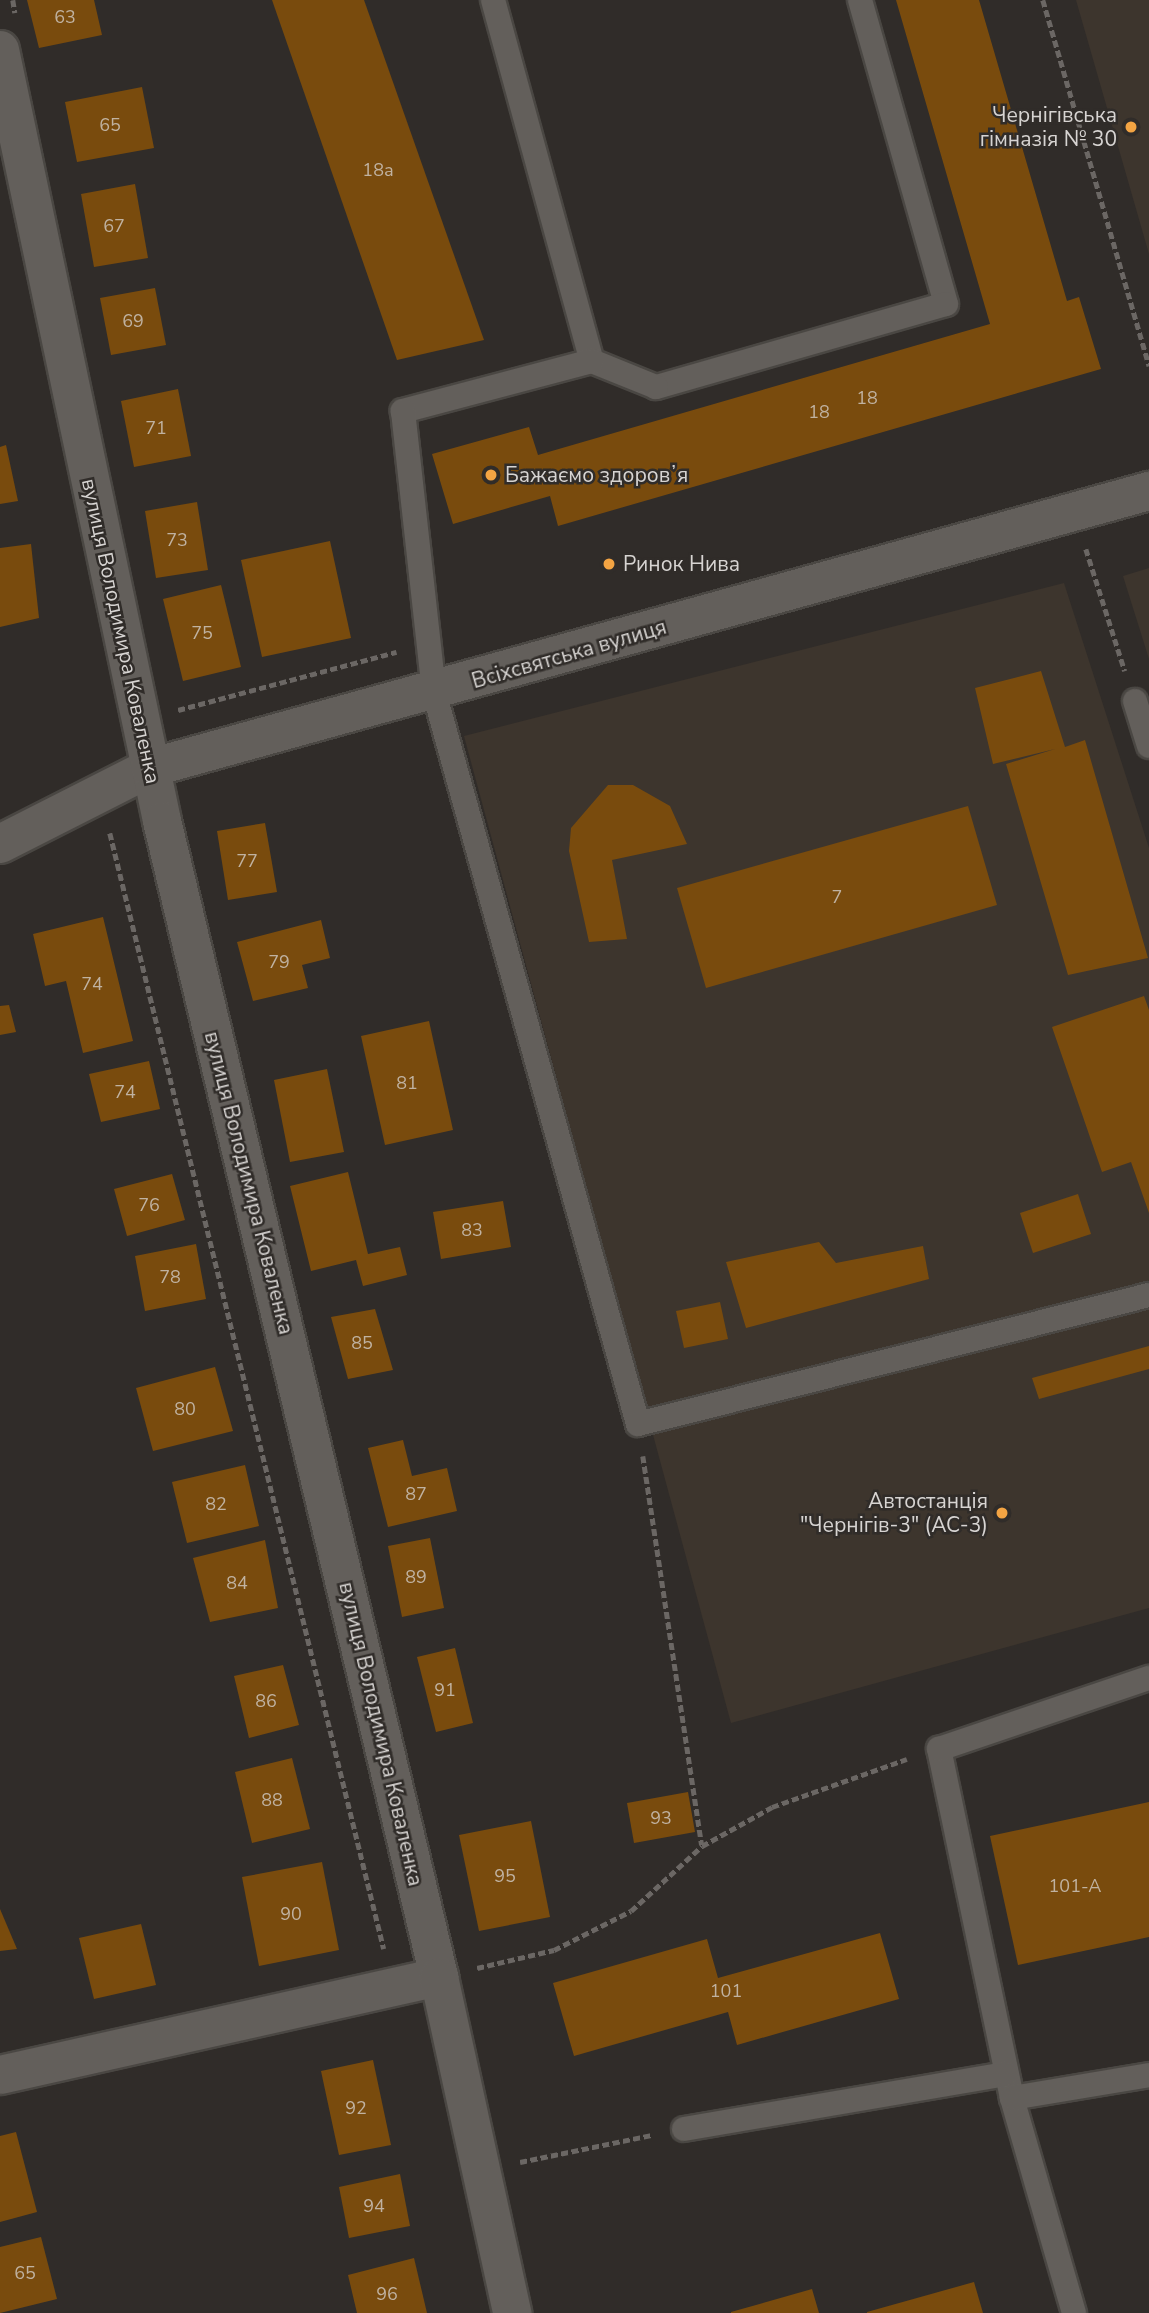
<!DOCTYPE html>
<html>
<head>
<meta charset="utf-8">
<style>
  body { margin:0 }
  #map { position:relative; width:1149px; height:2313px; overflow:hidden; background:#302c29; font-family:"Nunito Sans",sans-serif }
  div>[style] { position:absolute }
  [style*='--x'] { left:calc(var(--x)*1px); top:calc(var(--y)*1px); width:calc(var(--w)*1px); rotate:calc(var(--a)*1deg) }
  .built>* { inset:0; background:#3d352d }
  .building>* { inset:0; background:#794b0d }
  .path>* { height:4.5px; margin-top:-2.25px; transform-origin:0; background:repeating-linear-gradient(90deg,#6b6764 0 7px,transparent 0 10.5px) }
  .roads { filter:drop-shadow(2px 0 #4a4743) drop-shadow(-2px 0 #4a4743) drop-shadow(0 2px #4a4743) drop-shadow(0 -2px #4a4743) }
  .service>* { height:24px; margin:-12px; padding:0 12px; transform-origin:12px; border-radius:12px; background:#635f5b }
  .minor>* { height:38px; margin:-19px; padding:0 19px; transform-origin:19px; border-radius:19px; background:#635f5b }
  .tertiary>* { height:38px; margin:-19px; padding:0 19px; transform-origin:19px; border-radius:19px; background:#635f5b }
  .dots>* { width:19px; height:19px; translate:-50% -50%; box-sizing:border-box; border:4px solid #302c29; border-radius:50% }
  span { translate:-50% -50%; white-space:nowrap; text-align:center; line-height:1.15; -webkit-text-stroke:5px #302c29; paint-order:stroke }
  .number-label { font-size:18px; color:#c0b2a1 }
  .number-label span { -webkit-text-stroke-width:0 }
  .poi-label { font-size:21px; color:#d7d4d2 }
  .right { translate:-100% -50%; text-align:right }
  .left { translate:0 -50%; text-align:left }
  .street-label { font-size:21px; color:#d7d4d2 }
</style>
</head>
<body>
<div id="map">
  <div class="built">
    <i style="clip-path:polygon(1076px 0,1149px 0,1149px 254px)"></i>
    <i style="clip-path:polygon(1149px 568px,1149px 659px,1123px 576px)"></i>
    <i style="clip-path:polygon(1064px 583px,1149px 848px,1149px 1608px,731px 1723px,464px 736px)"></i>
  </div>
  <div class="building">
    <i style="clip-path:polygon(27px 0,94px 0,102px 35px,39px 48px)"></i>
    <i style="clip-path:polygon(272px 0,364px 0,484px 340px,397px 360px)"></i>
    <i style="clip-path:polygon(896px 0,979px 0,1067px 301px,1079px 297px,1101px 369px,558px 526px,550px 496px,453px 524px,432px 454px,529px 427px,538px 455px,990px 324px)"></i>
    <i style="clip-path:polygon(142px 87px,154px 148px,77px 162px,65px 102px)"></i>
    <i style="clip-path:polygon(135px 184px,148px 258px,94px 267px,81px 194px)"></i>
    <i style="clip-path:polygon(155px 288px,166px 345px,111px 355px,100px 298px)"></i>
    <i style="clip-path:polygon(178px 389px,191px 456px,134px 467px,121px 401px)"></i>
    <i style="clip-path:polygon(6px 445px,18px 501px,0 504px,0 447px)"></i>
    <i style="clip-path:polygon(197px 502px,208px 570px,156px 578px,145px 511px)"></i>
    <i style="clip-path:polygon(330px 541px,351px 638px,262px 657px,241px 560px)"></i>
    <i style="clip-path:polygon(31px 544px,39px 618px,0 627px,0 548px)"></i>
    <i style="clip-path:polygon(221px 585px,241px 667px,183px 681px,163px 599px)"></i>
    <i style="clip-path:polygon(1041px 671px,1065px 747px,1085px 740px,1148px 958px,1068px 975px,1006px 764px,1055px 749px,993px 764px,975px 688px)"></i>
    <i style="clip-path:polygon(608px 785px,633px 785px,670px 806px,687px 844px,612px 860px,627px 939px,589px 942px,569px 851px,571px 828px)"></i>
    <i style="clip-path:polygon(968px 806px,997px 905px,706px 988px,677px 888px)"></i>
    <i style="clip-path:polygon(265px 823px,277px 892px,228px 900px,217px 831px)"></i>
    <i style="clip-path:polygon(103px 917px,133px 1041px,83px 1053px,66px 981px,45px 986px,33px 934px)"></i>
    <i style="clip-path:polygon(321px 920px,330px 958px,302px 965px,308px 988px,253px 1001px,237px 942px)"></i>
    <i style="clip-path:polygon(1144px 996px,1149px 1010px,1149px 1213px,1131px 1162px,1102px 1172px,1052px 1027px)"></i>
    <i style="clip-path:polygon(9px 1005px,16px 1032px,0 1035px,0 1006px)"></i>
    <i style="clip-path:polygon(429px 1021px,453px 1130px,385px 1145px,361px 1036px)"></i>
    <i style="clip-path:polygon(149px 1061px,160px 1109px,101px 1122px,89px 1074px)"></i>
    <i style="clip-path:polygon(327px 1069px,344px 1152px,290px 1162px,274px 1080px)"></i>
    <i style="clip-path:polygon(348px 1172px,368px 1254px,400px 1247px,407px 1275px,363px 1286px,356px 1260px,311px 1271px,290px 1186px)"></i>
    <i style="clip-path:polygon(172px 1174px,185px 1220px,127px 1236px,114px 1189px)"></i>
    <i style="clip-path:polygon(1078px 1194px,1091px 1234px,1033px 1253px,1020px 1213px)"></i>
    <i style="clip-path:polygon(503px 1201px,511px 1247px,441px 1259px,433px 1212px)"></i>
    <i style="clip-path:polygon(819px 1242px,836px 1263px,923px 1246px,929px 1279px,746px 1328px,726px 1262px)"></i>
    <i style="clip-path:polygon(196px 1244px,206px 1299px,145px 1311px,135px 1256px)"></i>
    <i style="clip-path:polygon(720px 1302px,728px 1339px,684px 1348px,676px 1311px)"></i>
    <i style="clip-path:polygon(375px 1309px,393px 1370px,348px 1379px,331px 1317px)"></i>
    <i style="clip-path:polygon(1149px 1346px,1149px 1369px,1039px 1399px,1032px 1378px)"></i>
    <i style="clip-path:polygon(215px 1367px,233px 1431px,153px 1451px,136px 1388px)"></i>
    <i style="clip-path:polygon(403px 1440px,412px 1476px,447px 1468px,457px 1511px,388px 1527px,368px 1448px)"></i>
    <i style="clip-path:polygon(245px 1465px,259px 1526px,187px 1543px,172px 1482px)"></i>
    <i style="clip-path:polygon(430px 1538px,444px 1608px,402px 1617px,388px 1546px)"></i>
    <i style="clip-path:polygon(265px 1540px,278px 1608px,210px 1622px,193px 1558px)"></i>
    <i style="clip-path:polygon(455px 1648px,473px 1723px,436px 1732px,417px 1657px)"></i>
    <i style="clip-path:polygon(283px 1665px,299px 1725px,249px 1738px,234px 1676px)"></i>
    <i style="clip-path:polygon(292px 1758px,310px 1829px,252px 1843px,235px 1772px)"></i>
    <i style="clip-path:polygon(688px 1792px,695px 1832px,634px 1843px,627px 1803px)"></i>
    <i style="clip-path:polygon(1149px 1802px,1149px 1937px,1018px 1965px,990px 1836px)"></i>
    <i style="clip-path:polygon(531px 1821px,550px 1917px,479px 1931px,459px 1835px)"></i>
    <i style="clip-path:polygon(322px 1862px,339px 1950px,259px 1966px,242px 1877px)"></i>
    <i style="clip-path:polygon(0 1909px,17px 1949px,0 1951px)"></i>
    <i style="clip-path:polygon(141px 1924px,156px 1985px,94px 1999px,79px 1938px)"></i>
    <i style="clip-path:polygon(880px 1933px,899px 1999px,737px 2045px,728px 2012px,574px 2056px,553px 1983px,707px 1939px,718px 1978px)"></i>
    <i style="clip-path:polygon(373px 2060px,391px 2145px,339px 2155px,321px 2071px)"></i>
    <i style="clip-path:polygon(16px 2132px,37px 2212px,0 2222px,0 2136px)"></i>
    <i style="clip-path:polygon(400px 2174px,410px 2226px,349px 2238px,339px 2187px)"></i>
    <i style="clip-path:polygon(41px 2237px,57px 2299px,0 2313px,0 2247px)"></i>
    <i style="clip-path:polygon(414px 2258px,427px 2313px,357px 2313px,348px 2275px)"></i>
    <i style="clip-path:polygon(974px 2282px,983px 2313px,867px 2313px,867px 2312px)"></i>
    <i style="clip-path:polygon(812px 2289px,819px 2313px,731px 2313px,731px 2312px)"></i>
  </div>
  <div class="path">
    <i style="--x:13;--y:0;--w:13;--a:81"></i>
    <i style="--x:1043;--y:0;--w:381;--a:73.8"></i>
    <i style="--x:1086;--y:549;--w:128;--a:72.3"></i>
    <i style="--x:178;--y:710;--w:226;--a:-14.9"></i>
    <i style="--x:110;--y:833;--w:1149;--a:76.21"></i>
    <i style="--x:643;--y:1456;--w:393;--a:81.4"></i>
    <i style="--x:477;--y:1968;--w:79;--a:-13.2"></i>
    <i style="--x:554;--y:1950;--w:86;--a:-26.9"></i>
    <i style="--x:631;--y:1911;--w:96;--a:-42.5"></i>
    <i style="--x:702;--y:1846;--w:80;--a:-29.1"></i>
    <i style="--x:772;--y:1807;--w:143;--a:-19.6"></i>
    <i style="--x:520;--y:2162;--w:135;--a:-11.6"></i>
  </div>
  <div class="roads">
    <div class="service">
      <i style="--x:493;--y:0;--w:374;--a:74.7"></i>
      <i style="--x:860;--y:0;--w:316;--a:74.2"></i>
      <i style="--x:946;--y:304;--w:302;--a:164"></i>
      <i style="--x:656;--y:387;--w:69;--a:-157.9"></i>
      <i style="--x:592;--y:361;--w:196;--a:165.2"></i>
      <i style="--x:403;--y:411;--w:283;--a:83.7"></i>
      <i style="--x:434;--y:692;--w:760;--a:74.43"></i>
      <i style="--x:638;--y:1424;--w:527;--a:-14.17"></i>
      <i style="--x:1135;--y:701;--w:47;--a:72.7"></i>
      <i style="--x:1012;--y:2098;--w:357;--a:-101.8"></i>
      <i style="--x:939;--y:1749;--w:222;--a:-18.7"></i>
      <i style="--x:684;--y:2129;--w:327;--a:-9.7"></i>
      <i style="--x:1074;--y:2313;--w:224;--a:-106.1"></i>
      <i style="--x:1012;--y:2098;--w:139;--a:-9.5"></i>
    </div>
    <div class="minor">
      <i style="--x:0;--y:844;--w:168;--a:-26.9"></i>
      <i style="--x:0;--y:2075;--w:450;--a:-12.6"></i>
    </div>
    <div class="tertiary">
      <i style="--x:0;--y:50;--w:788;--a:78.13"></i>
      <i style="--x:162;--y:821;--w:1189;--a:76.52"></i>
      <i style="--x:439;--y:1977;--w:344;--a:77.7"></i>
      <i style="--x:150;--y:768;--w:1037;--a:-15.5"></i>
    </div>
  </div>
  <div class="dots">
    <i style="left:1131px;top:127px;background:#f3a443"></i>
    <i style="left:491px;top:475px;background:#f3a443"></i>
    <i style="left:609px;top:564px;background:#f3a443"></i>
    <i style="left:1002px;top:1513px;background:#f3a443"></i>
  </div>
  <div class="number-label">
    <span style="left:65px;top:17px">63</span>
    <span style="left:110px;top:125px">65</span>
    <span style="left:378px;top:170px">18а</span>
    <span style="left:114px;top:226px">67</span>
    <span style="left:133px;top:321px">69</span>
    <span style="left:867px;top:398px">18</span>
    <span style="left:819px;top:412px">18</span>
    <span style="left:156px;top:428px">71</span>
    <span style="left:177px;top:540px">73</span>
    <span style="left:202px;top:633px">75</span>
    <span style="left:247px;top:861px">77</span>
    <span style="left:837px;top:897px">7</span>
    <span style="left:279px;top:962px">79</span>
    <span style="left:92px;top:984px">74</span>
    <span style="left:407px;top:1083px">81</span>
    <span style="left:125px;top:1092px">74</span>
    <span style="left:149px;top:1205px">76</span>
    <span style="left:472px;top:1230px">83</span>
    <span style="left:170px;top:1277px">78</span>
    <span style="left:362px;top:1343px">85</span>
    <span style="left:185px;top:1409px">80</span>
    <span style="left:416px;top:1494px">87</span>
    <span style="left:216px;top:1504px">82</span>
    <span style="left:416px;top:1577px">89</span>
    <span style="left:237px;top:1583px">84</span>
    <span style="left:445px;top:1690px">91</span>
    <span style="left:266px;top:1701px">86</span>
    <span style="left:272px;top:1800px">88</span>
    <span style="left:661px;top:1818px">93</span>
    <span style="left:505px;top:1876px">95</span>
    <span style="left:1075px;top:1886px">101-А</span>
    <span style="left:291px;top:1914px">90</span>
    <span style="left:726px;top:1991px">101</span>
    <span style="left:356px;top:2108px">92</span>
    <span style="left:374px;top:2206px">94</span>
    <span style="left:25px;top:2273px">65</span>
    <span style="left:387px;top:2294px">96</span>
  </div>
  <div class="poi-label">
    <span class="right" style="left:1117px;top:127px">Чернігівська<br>гімназія № 30</span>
    <span class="left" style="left:505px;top:475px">Бажаємо здоровʼя</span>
    <span class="left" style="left:623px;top:564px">Ринок Нива</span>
    <span class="right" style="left:988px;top:1513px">Автостанція<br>"Чернігів-3" (АС-3)</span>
  </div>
  <div class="street-label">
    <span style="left:121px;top:631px;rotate:78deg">вулиця Володимира Коваленка</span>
    <span style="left:569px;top:654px;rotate:-16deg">Всіхсвятська вулиця</span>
    <span style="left:249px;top:1183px;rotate:76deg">вулиця Володимира Коваленка</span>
    <span style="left:381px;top:1734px;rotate:77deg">вулиця Володимира Коваленка</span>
  </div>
</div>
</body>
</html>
